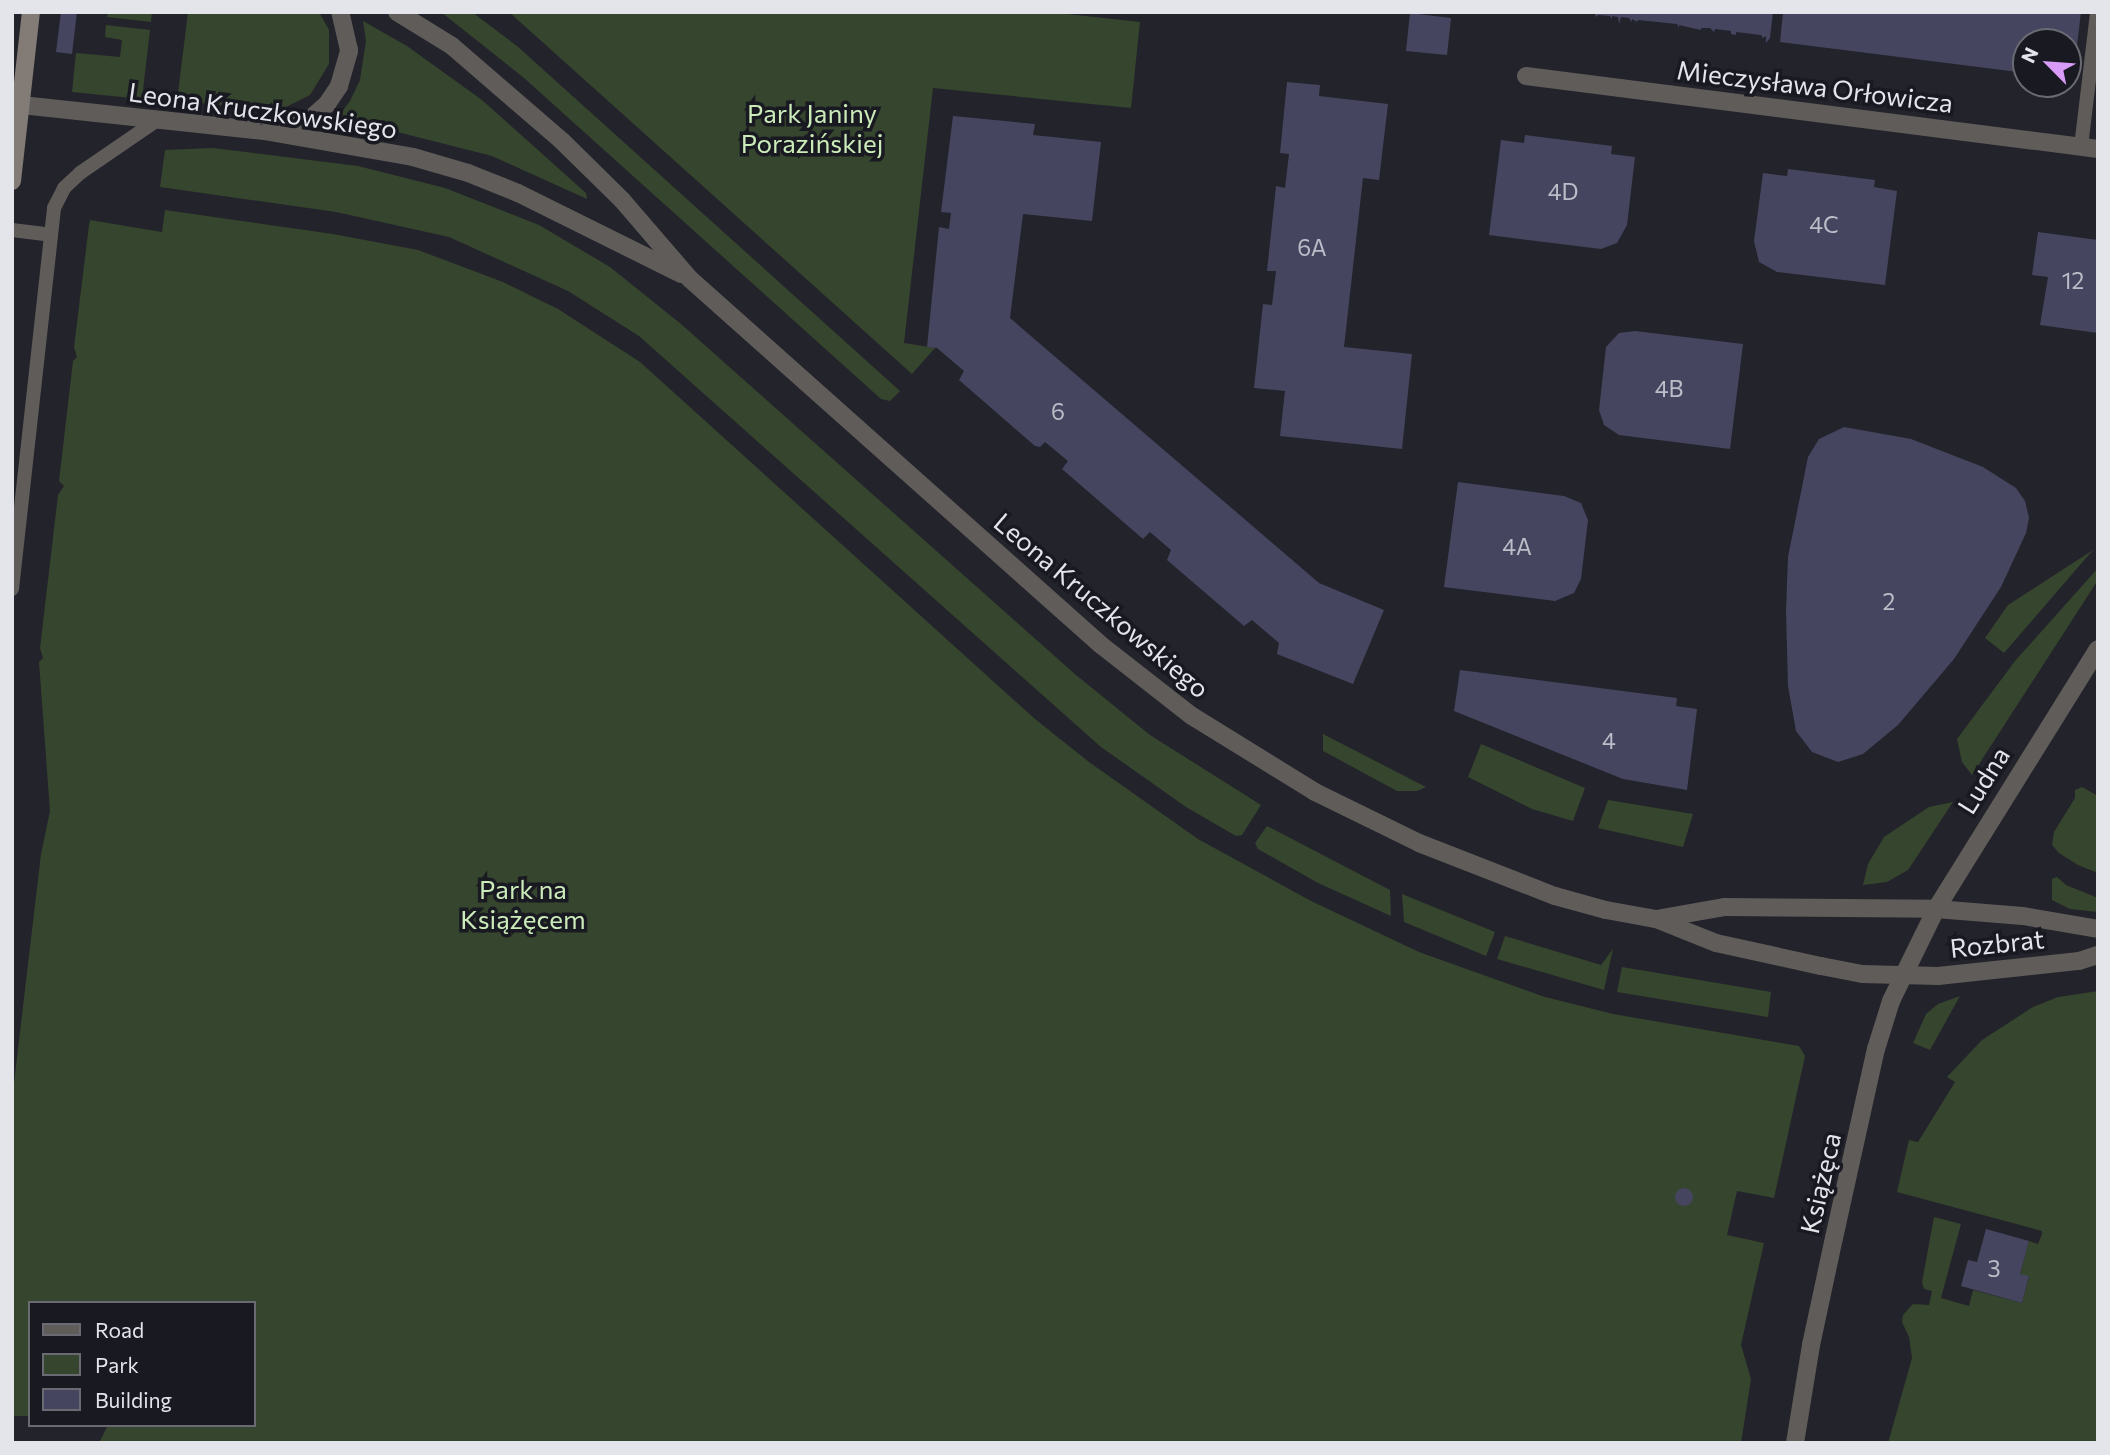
<!DOCTYPE html>
<html>
<head>
<meta charset="utf-8">
<style>
  body { margin:0 }
  #map { position:relative; width:2110px; height:1455px; overflow:hidden; background:#23232b; font-family:Commissioner,sans-serif }
  div>[style] { position:absolute }
  [style*='--x'] { left:calc(var(--x)*1px); top:calc(var(--y)*1px); width:calc(var(--w)*1px); rotate:calc(var(--a)*1deg) }
  .green>* { inset:0; background:#36452d }
  .building>* { inset:0; background:#454560 }
  .round { border-radius:50% }
  .service>* { height:14px; margin:-7px; padding:0 7px; transform-origin:7px; border-radius:7px; background:#605c59 }
  .minor>* { height:18px; margin:-9px; padding:0 9px; transform-origin:9px; border-radius:9px; background:#605c59 }
  .tertiary>* { height:18px; margin:-9px; padding:0 9px; transform-origin:9px; border-radius:9px; background:#605c59 }
  .secondary-bridge>* { height:18px; margin:-9px; padding:0 9px; transform-origin:9px; border-radius:9px; background:#827b76 }
  span { translate:-50% -50%; white-space:nowrap; text-align:center; line-height:1.15; -webkit-text-stroke:7px #191922; paint-order:stroke }
  .number-label { font-size:23px; color:#bcbdc8 }
  .number-label span { -webkit-text-stroke-width:0 }
  .street-label { font-size:26px; color:#e4e5eb }
  .park-label { font-size:26px; color:#cbebb9 }
  .frame { position:absolute; inset:0; border:14px solid #e4e5eb; pointer-events:none }
  .legend { position:absolute; left:28px; top:1301px; width:228px; height:126px; box-sizing:border-box; background:#191922; border:2px solid #6a6b72; margin:0; padding:9px 12px; list-style:none; font-size:21px; color:#e4e5eb }
  .legend li { display:flex; align-items:center; gap:14px; height:35px }
  .legend b { width:35px; border:2px solid #6a6b72 }
  .north { position:absolute; left:2012px; top:28px; width:70px; height:70px; box-sizing:border-box; background:#191922; border:2px solid #6a6b72; border-radius:50%; rotate:295deg; font-size:19px; font-weight:700; line-height:28px; text-align:center; color:#e4e5eb }
  .north::after { content:''; display:block; margin:auto; width:24px; height:32px; background:#d89bf8; clip-path:polygon(50% 0,100% 100%,50% 72%,0 100%) }
</style>
</head>
<body>
<div id="map">
  <div class="green">
    <i style="clip-path:polygon(108px 12px,152px 12px,151px 22px,107px 17px)"></i>
    <i style="clip-path:polygon(188px 12px,319px 12px,329px 30px,329px 64px,310px 95px,280px 110px,177px 101px)"></i>
    <i style="clip-path:polygon(441px 12px,472px 12px,517px 46px,900px 391px,890px 401px,881px 399px,524px 78px)"></i>
    <i style="clip-path:polygon(509px 12px,1049px 12px,1140px 22px,1131px 108px,933px 88px,904px 343px,935px 348px,912px 374px)"></i>
    <i style="clip-path:polygon(363px 21px,407px 46px,482px 100px,586px 193px,587px 199px,492px 156px,338px 117px,350px 101px,360px 80px,366px 41px)"></i>
    <i style="clip-path:polygon(106px 25px,150px 30px,142px 99px,72px 92px,76px 53px,120px 57px,122px 40px,105px 37px)"></i>
    <i style="clip-path:polygon(213px 148px,358px 166px,445px 188px,539px 225px,610px 267px,681px 324px,1076px 675px,1150px 735px,1261px 805px,1242px 835px,1236px 836px,1186px 807px,1101px 747px,639px 336px,568px 291px,449px 237px,336px 212px,160px 187px,165px 150px)"></i>
    <i style="clip-path:polygon(165px 210px,333px 234px,418px 250px,503px 282px,558px 309px,640px 362px,1035px 719px,1089px 762px,1198px 839px,1311px 901px,1419px 952px,1545px 997px,1613px 1014px,1799px 1046px,1805px 1056px,1774px 1198px,1737px 1191px,1727px 1235px,1764px 1243px,1741px 1345px,1751px 1379px,1741px 1443px,99px 1443px,108px 1425px,254px 1425px,254px 1303px,30px 1303px,30px 1416px,12px 1416px,12px 1100px,41px 854px,50px 811px,39px 662px,43px 658px,40px 648px,58px 495px,64px 486px,59px 481px,73px 361px,77px 357px,74px 347px,89px 225px,90px 220px,162px 232px)"></i>
    <i style="clip-path:polygon(2093px 550px,2004px 653px,1985px 638px,2008px 605px)"></i>
    <i style="clip-path:polygon(2098px 568px,2098px 580px,1972px 775px,1962px 762px,1957px 739px,2015px 661px)"></i>
    <i style="clip-path:polygon(1323px 734px,1426px 787px,1417px 791px,1397px 791px,1323px 751px)"></i>
    <i style="clip-path:polygon(1481px 744px,1585px 788px,1573px 821px,1532px 809px,1468px 777px)"></i>
    <i style="clip-path:polygon(2082px 787px,2098px 796px,2098px 873px,2078px 865px,2059px 853px,2052px 845px,2054px 832px,2075px 798px,2075px 790px)"></i>
    <i style="clip-path:polygon(1608px 800px,1693px 814px,1683px 847px,1598px 828px)"></i>
    <i style="clip-path:polygon(1953px 802px,1908px 870px,1887px 882px,1863px 885px,1868px 864px,1884px 837px,1929px 807px)"></i>
    <i style="clip-path:polygon(1267px 826px,1390px 890px,1391px 916px,1318px 883px,1258px 849px,1255px 843px)"></i>
    <i style="clip-path:polygon(2057px 877px,2066px 885px,2098px 898px,2098px 912px,2070px 909px,2052px 900px,2052px 879px)"></i>
    <i style="clip-path:polygon(1402px 894px,1495px 932px,1486px 956px,1404px 922px)"></i>
    <i style="clip-path:polygon(1505px 936px,1601px 965px,1613px 949px,1604px 990px,1497px 959px)"></i>
    <i style="clip-path:polygon(1622px 967px,1771px 992px,1768px 1017px,1617px 992px)"></i>
    <i style="clip-path:polygon(2098px 991px,2098px 1443px,1888px 1443px,1912px 1358px,1909px 1337px,1902px 1322px,1903px 1315px,1913px 1304px,1929px 1305px,1932px 1291px,1924px 1289px,1922px 1282px,1934px 1217px,1961px 1224px,1941px 1298px,1969px 1306px,1973px 1290px,2022px 1303px,2029px 1277px,2020px 1274px,2029px 1241px,2038px 1244px,2042px 1234px,2042px 1231px,1897px 1192px,1909px 1140px,1918px 1142px,1955px 1082px,1947px 1077px,1982px 1040px,2033px 1007px,2058px 997px)"></i>
    <i style="clip-path:polygon(1960px 996px,1930px 1050px,1913px 1043px,1926px 1014px,1938px 1004px)"></i>
  </div>
  <div class="building">
    <i style="clip-path:polygon(61px 12px,77px 12px,72px 54px,56px 52px)"></i>
    <i style="clip-path:polygon(1594px 12px,1773px 12px,1770px 38px,1766px 43px,1766px 36px,1763px 38px,1761px 35px,1736px 32px,1736px 35px,1731px 34px,1731px 31px,1715px 29px,1714px 32px,1710px 28px,1701px 28px,1701px 30px,1679px 25px,1679px 28px,1677px 24px,1638px 20px,1637px 22px,1632px 19px,1632px 22px,1629px 18px,1621px 17px,1619px 24px,1618px 17px,1612px 16px,1612px 19px,1610px 16px,1598px 15px,1596px 17px)"></i>
    <i style="clip-path:polygon(1783px 12px,2081px 12px,2073px 79px,2068px 78px,2068px 42px,2026px 42px,2026px 73px,1780px 42px)"></i>
    <i style="clip-path:polygon(1410px 13px,1451px 18px,1447px 55px,1406px 51px)"></i>
    <i style="clip-path:polygon(1287px 82px,1320px 85px,1319px 96px,1388px 104px,1379px 180px,1363px 178px,1344px 347px,1412px 354px,1402px 449px,1280px 436px,1285px 391px,1254px 388px,1263px 304px,1272px 305px,1276px 271px,1267px 271px,1276px 186px,1285px 188px,1289px 154px,1280px 153px)"></i>
    <i style="clip-path:polygon(953px 116px,1035px 124px,1033px 135px,1101px 142px,1092px 221px,1023px 214px,1010px 318px,1319px 583px,1384px 610px,1353px 684px,1277px 654px,1279px 643px,1252px 620px,1244px 626px,1167px 560px,1171px 550px,1150px 532px,1143px 539px,1062px 469px,1068px 461px,1045px 442px,1040px 447px,1035px 446px,959px 380px,964px 371px,937px 348px,927px 347px,939px 227px,949px 229px,951px 213px,941px 212px)"></i>
    <i style="clip-path:polygon(1525px 135px,1612px 146px,1611px 154px,1635px 157px,1627px 225px,1617px 243px,1601px 249px,1489px 235px,1501px 140px,1524px 143px)"></i>
    <i style="clip-path:polygon(1788px 169px,1875px 180px,1874px 187px,1897px 191px,1885px 285px,1777px 272px,1759px 262px,1754px 241px,1763px 173px,1787px 176px)"></i>
    <i style="clip-path:polygon(2038px 232px,2098px 240px,2098px 333px,2040px 325px,2048px 277px,2032px 275px)"></i>
    <i style="clip-path:polygon(1635px 331px,1743px 344px,1730px 449px,1619px 435px,1604px 425px,1599px 410px,1606px 347px,1619px 333px)"></i>
    <i style="clip-path:polygon(1844px 427px,1911px 439px,1983px 467px,2016px 488px,2025px 501px,2029px 518px,2026px 533px,2001px 587px,1954px 659px,1898px 725px,1863px 754px,1838px 762px,1812px 752px,1796px 731px,1788px 686px,1786px 611px,1788px 557px,1808px 457px,1819px 439px)"></i>
    <i style="clip-path:polygon(1458px 482px,1564px 496px,1581px 503px,1588px 520px,1581px 579px,1574px 593px,1555px 601px,1444px 587px)"></i>
    <i style="clip-path:polygon(1460px 670px,1677px 698px,1676px 706px,1697px 709px,1687px 790px,1623px 779px,1454px 711px)"></i>
    <i class="round" style="left:1675px;top:1188px;width:18px;height:18px"></i>
    <i style="clip-path:polygon(1986px 1229px,2029px 1241px,2020px 1274px,2029px 1276px,2022px 1303px,1961px 1286px,1968px 1260px,1977px 1262px)"></i>
  </div>
  <div class="service">
    <i style="--x:2081;--y:147;--w:136;--a:-83.2"></i>
    <i style="--x:12;--y:230;--w:39;--a:7"></i>
    <i style="--x:12;--y:589;--w:383;--a:-83.7"></i>
    <i style="--x:54;--y:208;--w:22;--a:-63"></i>
    <i style="--x:64;--y:188;--w:22;--a:-43"></i>
    <i style="--x:80;--y:173;--w:92;--a:-34.4"></i>
  </div>
  <div class="minor">
    <i style="--x:1526;--y:76;--w:577;--a:7.27"></i>
  </div>
  <div class="tertiary">
    <i style="--x:397;--y:12;--w:65;--a:31.7"></i>
    <i style="--x:452;--y:46;--w:145;--a:40.8"></i>
    <i style="--x:562;--y:141;--w:84;--a:44.5"></i>
    <i style="--x:622;--y:200;--w:104;--a:49.3"></i>
    <i style="--x:690;--y:279;--w:550;--a:41.69"></i>
    <i style="--x:1101;--y:645;--w:115;--a:38"></i>
    <i style="--x:1192;--y:716;--w:145;--a:31.7"></i>
    <i style="--x:1315;--y:792;--w:116;--a:26.1"></i>
    <i style="--x:1419;--y:843;--w:146;--a:21.3"></i>
    <i style="--x:1555;--y:896;--w:53;--a:15.4"></i>
    <i style="--x:1606;--y:910;--w:51;--a:10.2"></i>
    <i style="--x:1656;--y:919;--w:65;--a:21.8"></i>
    <i style="--x:1716;--y:943;--w:107;--a:12.4"></i>
    <i style="--x:1821;--y:966;--w:42;--a:11"></i>
    <i style="--x:1862;--y:974;--w:76;--a:1.5"></i>
    <i style="--x:1938;--y:976;--w:142;--a:-6.1"></i>
    <i style="--x:2079;--y:961;--w:20;--a:-18"></i>
    <i style="--x:12;--y:104;--w:253;--a:6.1"></i>
    <i style="--x:264;--y:131;--w:151;--a:9.9"></i>
    <i style="--x:413;--y:157;--w:57;--a:16.2"></i>
    <i style="--x:468;--y:173;--w:54;--a:21.8"></i>
    <i style="--x:518;--y:193;--w:182;--a:26.4"></i>
    <i style="--x:271;--y:130;--w:41;--a:-15.8"></i>
    <i style="--x:310;--y:119;--w:23;--a:-41"></i>
    <i style="--x:327;--y:104;--w:22;--a:-56"></i>
    <i style="--x:339;--y:86;--w:37;--a:-74"></i>
    <i style="--x:349;--y:50;--w:39;--a:-103"></i>
    <i style="--x:1656;--y:919;--w:69;--a:-10"></i>
    <i style="--x:1724;--y:907;--w:212;--a:0.5"></i>
    <i style="--x:1936;--y:909;--w:87;--a:4.6"></i>
    <i style="--x:2023;--y:916;--w:76;--a:9.8"></i>
    <i style="--x:1795;--y:1443;--w:99;--a:-80.7"></i>
    <i style="--x:1811;--y:1345;--w:109;--a:-77.9"></i>
    <i style="--x:1834;--y:1238;--w:194;--a:-77.5"></i>
    <i style="--x:1876;--y:1049;--w:50;--a:-72.6"></i>
    <i style="--x:1891;--y:1001;--w:102;--a:-63.9"></i>
    <i style="--x:1936;--y:909;--w:306;--a:-58.1"></i>
  </div>
  <div class="secondary-bridge">
    <i style="--x:12;--y:181;--w:170;--a:-83.6"></i>
  </div>
  <div class="number-label">
    <span style="left:1563px;top:191px">4D</span>
    <span style="left:1824px;top:224px">4C</span>
    <span style="left:1312px;top:247px">6A</span>
    <span style="left:2073px;top:280px">12</span>
    <span style="left:1669px;top:388px">4B</span>
    <span style="left:1058px;top:411px">6</span>
    <span style="left:1517px;top:546px">4A</span>
    <span style="left:1889px;top:601px">2</span>
    <span style="left:1609px;top:740px">4</span>
    <span style="left:1994px;top:1268px">3</span>
  </div>
  <div class="street-label">
    <span style="left:1815px;top:86px;rotate:7deg">Mieczysława Orłowicza</span>
    <span style="left:263px;top:110px;rotate:8deg">Leona Kruczkowskiego</span>
    <span style="left:1102px;top:605px;rotate:40deg">Leona Kruczkowskiego</span>
    <span style="left:1983px;top:780px;rotate:-58deg">Ludna</span>
    <span style="left:1997px;top:943px;rotate:-6deg">Rozbrat</span>
    <span style="left:1820px;top:1183px;rotate:-77deg">Książęca</span>
  </div>
  <div class="park-label">
    <span style="left:812px;top:128px">Park Janiny<br>Porazińskiej</span>
    <span style="left:523px;top:904px">Park na<br>Książęcem</span>
  </div>
  <div class="frame"></div>
  <ul class="legend">
  <li><b style="height:9px;background:#605c59"></b>Road</li>
  <li><b style="height:19px;background:#36452d"></b>Park</li>
  <li><b style="height:19px;background:#454560"></b>Building</li>
  </ul>
  <div class="north">N</div>
</div>
</body>
</html>
